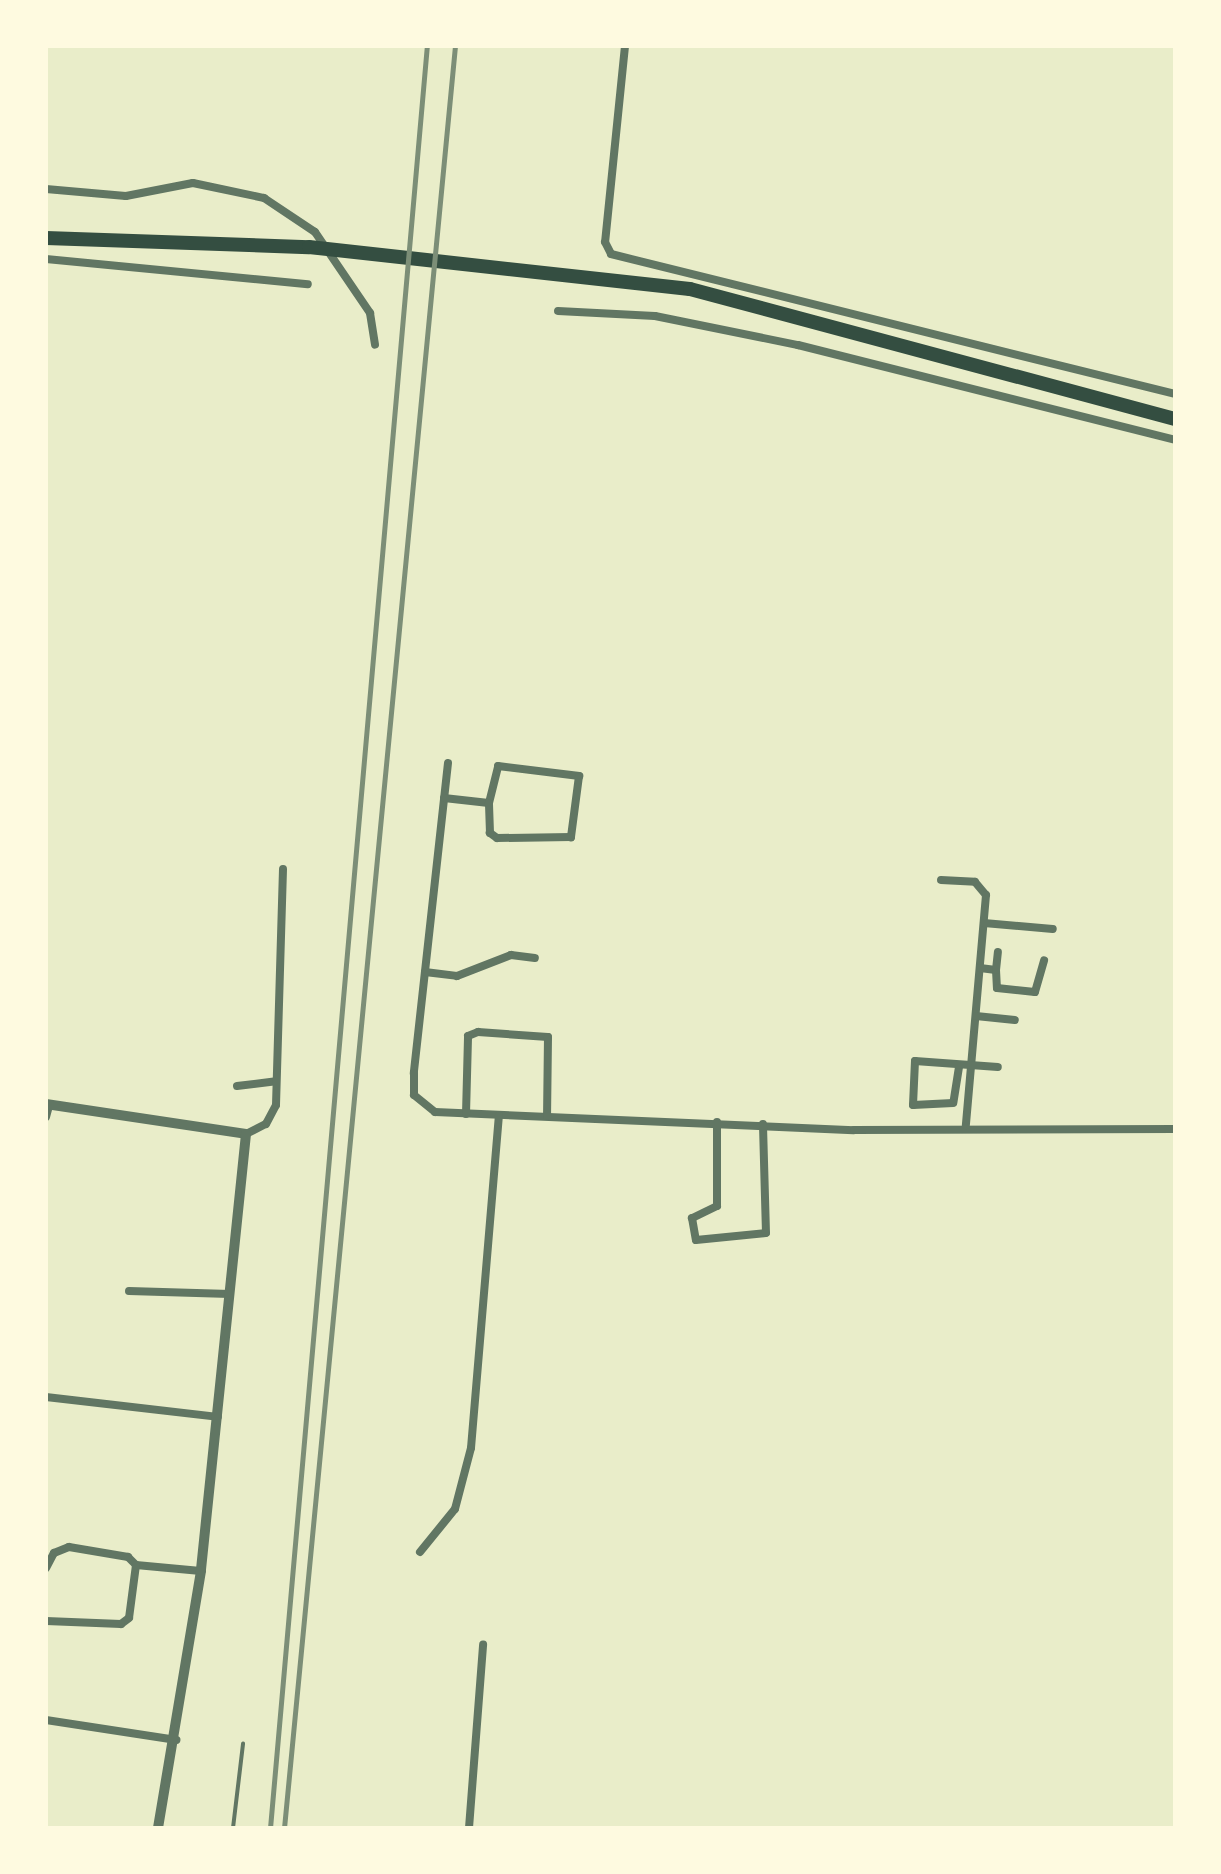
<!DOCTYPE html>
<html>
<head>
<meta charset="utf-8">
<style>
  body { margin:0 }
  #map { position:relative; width:1221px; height:1874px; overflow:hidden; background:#e9edc9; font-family:Ubuntu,sans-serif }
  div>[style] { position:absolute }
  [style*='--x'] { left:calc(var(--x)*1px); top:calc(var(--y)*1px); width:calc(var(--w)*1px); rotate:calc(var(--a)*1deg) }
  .service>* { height:4px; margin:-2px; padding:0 2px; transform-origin:2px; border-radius:2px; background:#617663 }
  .minor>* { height:8px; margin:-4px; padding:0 4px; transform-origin:4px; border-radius:4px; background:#617663 }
  .tertiary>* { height:10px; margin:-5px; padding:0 5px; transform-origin:5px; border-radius:5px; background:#617663 }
  .trunk>* { height:14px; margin:-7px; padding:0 7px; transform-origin:7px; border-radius:7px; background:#344e41 }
  .rail>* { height:5px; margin:-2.5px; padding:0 2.5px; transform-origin:2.5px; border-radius:2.5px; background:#7c8e77 }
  span { translate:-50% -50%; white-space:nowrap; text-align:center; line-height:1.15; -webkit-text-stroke:8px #fefae0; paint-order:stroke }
  .frame { position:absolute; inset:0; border:48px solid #fefae0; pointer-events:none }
</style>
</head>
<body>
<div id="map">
  <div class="service">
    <i style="--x:233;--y:1828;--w:85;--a:-83.2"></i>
  </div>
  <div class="minor">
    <i style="--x:625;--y:46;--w:197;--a:95.8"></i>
    <i style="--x:605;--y:242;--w:13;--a:63"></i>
    <i style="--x:611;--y:254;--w:581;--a:13.94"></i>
    <i style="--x:46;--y:189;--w:80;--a:5"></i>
    <i style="--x:126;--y:196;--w:68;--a:-11"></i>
    <i style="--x:193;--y:183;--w:73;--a:11.9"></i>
    <i style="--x:264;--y:198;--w:61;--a:33.7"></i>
    <i style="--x:315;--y:232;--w:98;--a:55.8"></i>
    <i style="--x:370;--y:313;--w:32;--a:81"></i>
    <i style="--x:46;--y:259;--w:263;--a:5.5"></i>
    <i style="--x:558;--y:311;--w:97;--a:3"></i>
    <i style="--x:655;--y:316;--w:146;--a:11.5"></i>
    <i style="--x:798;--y:345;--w:389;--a:14.1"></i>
    <i style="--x:448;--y:763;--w:312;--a:96.3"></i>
    <i style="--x:414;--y:1073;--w:22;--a:90"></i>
    <i style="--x:414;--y:1095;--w:27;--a:39"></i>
    <i style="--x:435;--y:1112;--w:419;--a:2.5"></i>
    <i style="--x:854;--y:1130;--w:321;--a:-0.2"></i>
    <i style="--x:444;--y:798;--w:45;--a:6.3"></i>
    <i style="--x:489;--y:803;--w:38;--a:-76"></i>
    <i style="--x:498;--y:766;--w:82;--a:7"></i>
    <i style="--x:579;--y:776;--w:62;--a:97.5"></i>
    <i style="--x:571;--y:837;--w:74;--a:179.2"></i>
    <i style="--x:497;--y:838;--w:9;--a:-144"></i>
    <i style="--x:490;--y:833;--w:30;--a:-92"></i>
    <i style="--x:941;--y:880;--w:34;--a:3"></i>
    <i style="--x:975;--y:882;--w:17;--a:50"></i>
    <i style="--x:986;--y:895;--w:231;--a:95"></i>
    <i style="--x:984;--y:923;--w:69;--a:5"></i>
    <i style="--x:980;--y:968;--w:16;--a:7"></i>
    <i style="--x:996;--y:970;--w:18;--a:87"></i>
    <i style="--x:997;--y:988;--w:38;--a:6"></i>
    <i style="--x:1035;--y:992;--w:33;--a:-74"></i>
    <i style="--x:996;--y:970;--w:18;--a:-84"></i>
    <i style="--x:425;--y:972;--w:32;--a:7"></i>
    <i style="--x:457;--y:976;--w:58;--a:-21.3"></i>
    <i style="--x:511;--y:955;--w:24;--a:7"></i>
    <i style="--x:976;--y:1016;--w:39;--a:6"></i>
    <i style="--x:959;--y:1067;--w:36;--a:99"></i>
    <i style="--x:953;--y:1103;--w:40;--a:177.1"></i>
    <i style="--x:913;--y:1105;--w:44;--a:-87.4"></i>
    <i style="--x:915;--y:1061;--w:83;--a:4.1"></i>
    <i style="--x:237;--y:1086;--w:39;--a:-7"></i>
    <i style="--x:466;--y:1114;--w:78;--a:-88.5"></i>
    <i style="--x:468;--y:1036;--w:11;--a:-22"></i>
    <i style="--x:478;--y:1032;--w:70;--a:4.1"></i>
    <i style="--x:548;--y:1037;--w:79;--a:90.7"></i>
    <i style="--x:46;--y:1117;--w:11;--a:-75"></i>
    <i style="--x:717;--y:1122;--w:84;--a:90"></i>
    <i style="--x:717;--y:1206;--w:28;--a:154"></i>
    <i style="--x:692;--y:1218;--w:22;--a:80"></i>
    <i style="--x:696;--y:1240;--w:70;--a:-5.7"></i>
    <i style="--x:766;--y:1233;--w:109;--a:-91.6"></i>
    <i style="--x:246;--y:1134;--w:22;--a:-27"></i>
    <i style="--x:266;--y:1124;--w:21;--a:-62"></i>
    <i style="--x:276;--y:1105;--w:236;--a:-88.3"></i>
    <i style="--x:129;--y:1291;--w:101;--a:1.7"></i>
    <i style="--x:46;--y:1397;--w:173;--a:6.6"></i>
    <i style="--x:420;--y:1552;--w:55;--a:-50.9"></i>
    <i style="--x:455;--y:1509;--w:63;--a:-75.3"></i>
    <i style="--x:471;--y:1448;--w:334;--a:-85.2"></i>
    <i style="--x:136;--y:1565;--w:65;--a:5.3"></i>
    <i style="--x:46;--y:1568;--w:17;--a:-62"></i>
    <i style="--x:54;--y:1553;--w:16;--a:-22"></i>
    <i style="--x:69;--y:1547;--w:60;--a:9.6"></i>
    <i style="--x:128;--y:1557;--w:11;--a:45"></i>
    <i style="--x:136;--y:1565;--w:53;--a:97.5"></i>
    <i style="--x:129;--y:1618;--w:10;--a:143"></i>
    <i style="--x:121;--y:1624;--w:75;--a:-177.7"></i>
    <i style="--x:46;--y:1720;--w:132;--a:8.7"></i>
    <i style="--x:469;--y:1828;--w:184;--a:-85.6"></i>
  </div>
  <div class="tertiary">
    <i style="--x:46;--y:1104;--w:202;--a:8.5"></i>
    <i style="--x:246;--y:1134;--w:439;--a:95.9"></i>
    <i style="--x:201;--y:1571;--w:261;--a:99.5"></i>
  </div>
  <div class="trunk">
    <i style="--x:46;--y:238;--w:263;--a:2"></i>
    <i style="--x:309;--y:247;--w:383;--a:6.3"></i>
    <i style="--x:690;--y:289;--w:502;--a:15"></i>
  </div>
  <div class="rail">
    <i style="--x:270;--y:1828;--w:1789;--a:-84.97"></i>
    <i style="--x:284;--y:1828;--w:1790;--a:-84.52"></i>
  </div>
  <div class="frame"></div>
</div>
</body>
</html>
